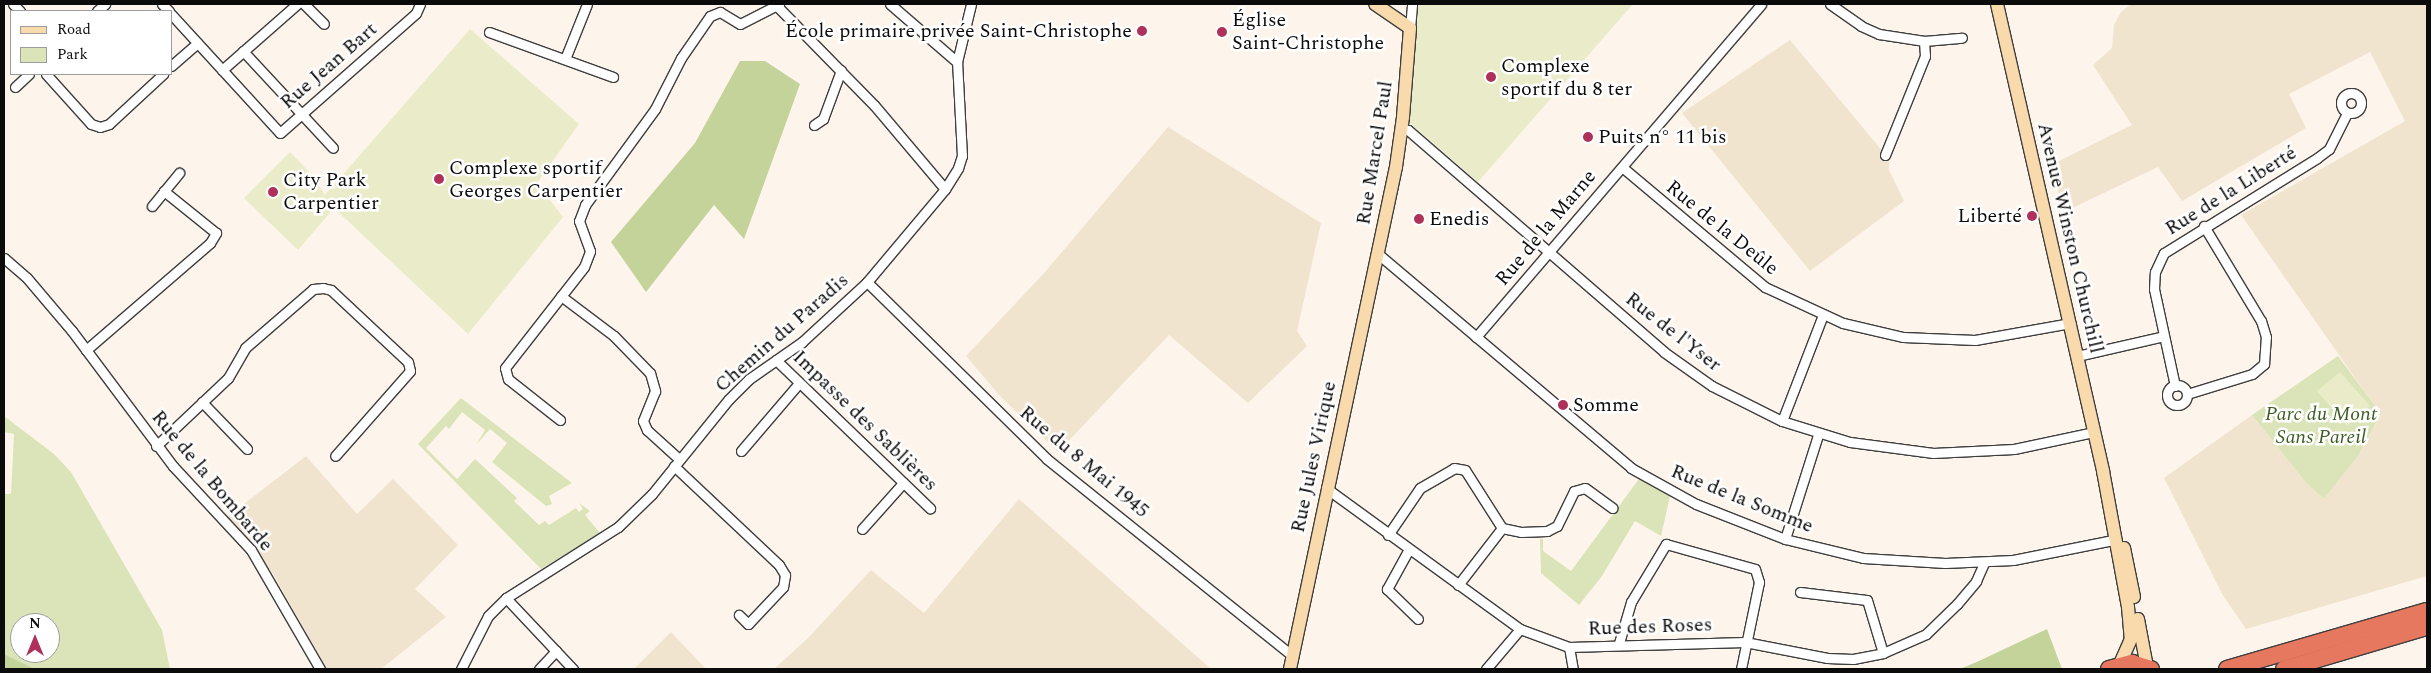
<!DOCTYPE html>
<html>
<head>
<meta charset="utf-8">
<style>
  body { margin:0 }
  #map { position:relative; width:2431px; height:673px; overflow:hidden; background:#fdf5eb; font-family:Spectral,serif }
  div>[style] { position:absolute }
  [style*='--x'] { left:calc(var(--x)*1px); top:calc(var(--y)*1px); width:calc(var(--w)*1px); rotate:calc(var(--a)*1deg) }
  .farmland>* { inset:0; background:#f1e4ce }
  .green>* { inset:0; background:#dbe4b8 }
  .forest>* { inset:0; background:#c3d399 }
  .pitch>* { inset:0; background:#eaecc9 }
  .roads { filter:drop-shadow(1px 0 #3e3e3e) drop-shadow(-1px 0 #3e3e3e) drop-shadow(0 1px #3e3e3e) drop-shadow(0 -1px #3e3e3e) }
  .street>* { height:9px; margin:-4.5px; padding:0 4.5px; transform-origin:4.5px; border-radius:4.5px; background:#fff }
  .street>.ring { margin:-4.5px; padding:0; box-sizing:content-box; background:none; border:9px solid #fff; border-radius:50% }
  .secondary>* { height:12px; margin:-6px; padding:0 6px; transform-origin:6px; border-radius:6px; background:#f8daac }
  .highway>* { height:16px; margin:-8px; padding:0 8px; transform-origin:8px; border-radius:8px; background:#e77860 }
  .dots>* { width:14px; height:14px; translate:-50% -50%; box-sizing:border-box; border:2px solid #fff; border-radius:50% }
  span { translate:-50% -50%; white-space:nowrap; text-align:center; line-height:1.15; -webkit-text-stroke:5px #fff; paint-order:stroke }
  .poi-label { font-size:20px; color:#0b0b0b }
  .left { translate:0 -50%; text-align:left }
  .right { translate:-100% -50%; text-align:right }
  .street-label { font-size:20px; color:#0b0b0b }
  .park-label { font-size:20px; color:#3e5c22; font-style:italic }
  .frame { position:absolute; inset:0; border:5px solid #0b0b0b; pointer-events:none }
  .legend { position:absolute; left:10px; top:10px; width:162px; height:65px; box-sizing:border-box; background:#fff; border:1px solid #9d9d9d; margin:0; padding:6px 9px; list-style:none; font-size:15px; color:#0b0b0b }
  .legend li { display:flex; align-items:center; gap:10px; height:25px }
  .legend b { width:25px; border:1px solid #9d9d9d }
  .north { position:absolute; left:10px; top:613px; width:50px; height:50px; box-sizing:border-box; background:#fff; border:1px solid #9d9d9d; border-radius:50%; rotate:0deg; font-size:14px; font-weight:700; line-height:20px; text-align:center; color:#0b0b0b }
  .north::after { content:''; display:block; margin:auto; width:18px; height:22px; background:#ae3159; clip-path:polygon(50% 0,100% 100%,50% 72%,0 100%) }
</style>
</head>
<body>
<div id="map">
  <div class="farmland">
    <i style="clip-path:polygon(2131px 4px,2427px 4px,2427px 576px,2246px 629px,2222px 594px,2164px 478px,2252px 415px,2306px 483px,2324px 499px,2358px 456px,2381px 415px,2241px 215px,2405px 121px,2370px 52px,2289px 94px,2306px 128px,2182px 201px,2158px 167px,2064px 212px,2051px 165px,2132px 125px,2093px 65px,2112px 48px,2114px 25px,2121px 12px)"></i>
    <i style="clip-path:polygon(1790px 40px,1889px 159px,1889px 170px,1904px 201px,1810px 271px,1682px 113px)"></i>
    <i style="clip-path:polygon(1168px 127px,1321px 223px,1297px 331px,1307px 346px,1248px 403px,1169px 335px,1058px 452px,1000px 396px,966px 356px,1045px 272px)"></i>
    <i style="clip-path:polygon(306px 456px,357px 514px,393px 479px,458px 545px,415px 589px,446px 617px,381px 669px,327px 669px,272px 572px,227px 517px)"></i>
    <i style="clip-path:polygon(1019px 499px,1211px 669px,774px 669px,808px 638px,871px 570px,924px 613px)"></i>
    <i style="clip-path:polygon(671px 632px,706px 669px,634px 669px)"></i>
  </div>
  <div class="green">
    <i style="clip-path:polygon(2338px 356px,2381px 414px,2358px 456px,2324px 499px,2306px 483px,2252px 415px)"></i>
    <i style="clip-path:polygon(461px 398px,572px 483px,549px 496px,552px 504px,546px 506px,492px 462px,507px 443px,490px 429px,476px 445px,485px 430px,462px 412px,449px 429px,446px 426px,426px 448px,457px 479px,475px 459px,517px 498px,514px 501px,539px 525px,545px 521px,549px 525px,576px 508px,579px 512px,583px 509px,579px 503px,590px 511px,585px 515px,600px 533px,541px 569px,418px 444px)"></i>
    <i style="clip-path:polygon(evenodd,4px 416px,54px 454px,71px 472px,162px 630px,170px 669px,35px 669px,4px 654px,4px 494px,11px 494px,14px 434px,4px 432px,4px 416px,20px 623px,50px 623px,50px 653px,20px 653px,20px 623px)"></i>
    <i style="clip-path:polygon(1639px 479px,1670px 496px,1661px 536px,1635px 521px,1602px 576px,1579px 605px,1541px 573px,1540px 539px,1543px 539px,1543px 551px,1571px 571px)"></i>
  </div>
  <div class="forest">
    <i style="clip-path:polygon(740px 61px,765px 61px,800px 84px,744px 239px,714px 205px,646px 292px,611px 242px,695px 143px)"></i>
    <i style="clip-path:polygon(2047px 629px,2062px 669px,1960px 669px,1979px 661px)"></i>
    <i style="clip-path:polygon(4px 654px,35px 669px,4px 669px)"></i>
  </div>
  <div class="pitch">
    <i style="clip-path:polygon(1418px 4px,1633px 4px,1478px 182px,1410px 123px)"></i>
    <i style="clip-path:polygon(470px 29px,579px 124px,537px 183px,563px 217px,468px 334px,334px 208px,298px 250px,244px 198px,290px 152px,312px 175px,325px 195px)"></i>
    <i style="clip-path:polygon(2340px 372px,2370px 406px,2347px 426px,2317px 391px)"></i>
  </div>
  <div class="roads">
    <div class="street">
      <i style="--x:13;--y:4;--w:10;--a:45"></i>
      <i style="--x:162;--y:4;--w:10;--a:45"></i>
      <i style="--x:304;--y:4;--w:28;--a:45"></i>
      <i style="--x:775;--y:4;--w:141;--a:45.6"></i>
      <i style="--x:874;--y:105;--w:110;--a:49.8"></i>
      <i style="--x:890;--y:4;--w:89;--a:40.9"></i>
      <i style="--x:1830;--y:4;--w:38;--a:35"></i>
      <i style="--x:1861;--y:26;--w:20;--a:24"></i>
      <i style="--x:1879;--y:34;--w:46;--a:8.8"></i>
      <i style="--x:1924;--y:41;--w:38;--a:-5"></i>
      <i style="--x:97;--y:11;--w:11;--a:-41"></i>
      <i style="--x:171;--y:14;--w:161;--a:47.5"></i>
      <i style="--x:280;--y:133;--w:181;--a:-41.4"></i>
      <i style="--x:416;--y:13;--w:10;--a:-66"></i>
      <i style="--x:1410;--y:28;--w:24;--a:-85"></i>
      <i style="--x:489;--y:32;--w:132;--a:19.9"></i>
      <i style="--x:243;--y:51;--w:132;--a:47.1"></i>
      <i style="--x:565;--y:59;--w:59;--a:-68.2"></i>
      <i style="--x:171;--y:66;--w:35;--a:-41"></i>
      <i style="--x:222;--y:70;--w:100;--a:-41.3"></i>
      <i style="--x:46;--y:74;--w:67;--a:48"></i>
      <i style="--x:91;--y:124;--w:9;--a:18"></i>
      <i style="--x:100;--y:127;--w:9;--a:-18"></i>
      <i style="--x:109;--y:124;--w:74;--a:-42.8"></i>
      <i style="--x:15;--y:87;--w:19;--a:-43"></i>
      <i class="ring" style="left:2341px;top:93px;width:11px;height:11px"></i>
      <i style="--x:814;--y:125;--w:11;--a:-34"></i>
      <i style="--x:823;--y:119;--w:52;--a:-69.8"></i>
      <i style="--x:1401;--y:129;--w:7;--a:8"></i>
      <i style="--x:1408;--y:130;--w:339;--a:40.9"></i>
      <i style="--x:1664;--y:352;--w:59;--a:35.3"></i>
      <i style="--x:1712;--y:386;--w:78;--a:26.6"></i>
      <i style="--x:1782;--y:421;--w:71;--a:17.2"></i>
      <i style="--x:1850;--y:442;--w:84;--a:7.5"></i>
      <i style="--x:1933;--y:453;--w:81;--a:-2.8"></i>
      <i style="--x:2014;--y:449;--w:82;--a:-12"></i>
      <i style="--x:1885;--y:155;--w:107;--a:-68"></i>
      <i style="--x:1925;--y:56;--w:15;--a:-94"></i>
      <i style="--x:1622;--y:167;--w:187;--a:40"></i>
      <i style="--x:1765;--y:287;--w:86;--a:24.8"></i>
      <i style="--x:1843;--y:323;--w:62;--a:13.1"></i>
      <i style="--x:1903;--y:337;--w:72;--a:2.4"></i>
      <i style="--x:1975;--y:340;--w:97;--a:-10.1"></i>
      <i style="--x:152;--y:206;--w:43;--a:-50.7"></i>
      <i style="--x:1377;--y:253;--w:333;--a:40.2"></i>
      <i style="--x:1631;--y:468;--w:74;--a:29"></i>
      <i style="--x:1696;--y:504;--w:96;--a:21.5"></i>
      <i style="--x:1785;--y:539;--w:80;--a:13.7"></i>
      <i style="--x:1863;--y:558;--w:82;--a:3.5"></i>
      <i style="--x:1945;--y:563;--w:68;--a:-2.5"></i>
      <i style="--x:2013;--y:560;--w:102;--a:-11.3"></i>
      <i style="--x:4;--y:258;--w:30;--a:41"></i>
      <i style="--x:27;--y:278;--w:70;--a:49.7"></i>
      <i style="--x:72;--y:331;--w:169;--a:53.2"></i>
      <i style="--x:173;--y:466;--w:115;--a:47.1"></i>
      <i style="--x:251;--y:550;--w:138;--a:59.9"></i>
      <i style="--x:867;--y:282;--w:252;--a:44.5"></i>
      <i style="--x:1047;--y:459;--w:314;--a:38.7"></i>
      <i style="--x:561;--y:296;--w:66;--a:37"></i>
      <i style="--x:614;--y:336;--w:52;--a:45.8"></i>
      <i style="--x:650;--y:373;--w:19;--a:74"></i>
      <i style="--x:655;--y:391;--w:32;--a:112"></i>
      <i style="--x:643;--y:421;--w:10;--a:66"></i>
      <i style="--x:647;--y:430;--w:43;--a:42.2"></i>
      <i style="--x:1476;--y:337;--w:438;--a:-49.4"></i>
      <i style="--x:86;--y:350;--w:164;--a:-40.8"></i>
      <i style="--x:210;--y:243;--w:12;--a:-59"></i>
      <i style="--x:216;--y:233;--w:67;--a:-141.1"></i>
      <i style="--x:2077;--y:356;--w:89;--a:-12.9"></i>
      <i style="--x:776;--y:360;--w:214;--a:43.9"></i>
      <i class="ring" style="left:2167px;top:385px;width:11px;height:11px"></i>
      <i style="--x:2175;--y:386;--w:99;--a:-102.2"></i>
      <i style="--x:2154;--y:289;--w:17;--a:-87"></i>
      <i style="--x:2155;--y:272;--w:21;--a:-65"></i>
      <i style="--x:2164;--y:253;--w:180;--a:-31.8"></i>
      <i style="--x:2317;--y:158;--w:15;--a:-37"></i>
      <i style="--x:2329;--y:149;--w:40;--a:-63.4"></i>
      <i style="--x:2187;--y:394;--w:68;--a:-17.1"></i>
      <i style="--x:2252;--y:374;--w:16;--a:-40"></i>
      <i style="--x:2264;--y:364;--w:27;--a:-86"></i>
      <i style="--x:2266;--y:337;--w:17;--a:-107"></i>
      <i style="--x:2261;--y:321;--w:111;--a:-121"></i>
      <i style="--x:202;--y:402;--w:65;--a:46.2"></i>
      <i style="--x:560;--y:420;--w:66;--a:-141.7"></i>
      <i style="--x:508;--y:379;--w:11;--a:-105"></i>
      <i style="--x:505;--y:368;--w:128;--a:-52"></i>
      <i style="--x:584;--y:267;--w:17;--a:-69"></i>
      <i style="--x:590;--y:251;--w:32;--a:-110"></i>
      <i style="--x:579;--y:221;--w:17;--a:-69"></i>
      <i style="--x:585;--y:205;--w:119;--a:-53.9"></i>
      <i style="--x:655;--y:109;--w:57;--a:-63"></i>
      <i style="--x:681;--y:58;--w:51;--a:-55.4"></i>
      <i style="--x:710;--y:16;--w:11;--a:-22"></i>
      <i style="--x:720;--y:12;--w:23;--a:31"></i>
      <i style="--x:740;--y:24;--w:44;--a:-27.1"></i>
      <i style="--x:1782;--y:421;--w:114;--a:-68.9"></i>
      <i style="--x:156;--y:446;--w:99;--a:-43.4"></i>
      <i style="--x:228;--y:378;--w:34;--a:-60"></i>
      <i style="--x:245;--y:348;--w:90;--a:-40.9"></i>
      <i style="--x:313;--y:289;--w:10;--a:-6"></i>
      <i style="--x:323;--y:288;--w:8;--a:14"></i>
      <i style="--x:331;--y:290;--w:105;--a:43.1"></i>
      <i style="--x:408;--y:362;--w:9;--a:77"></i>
      <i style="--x:410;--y:371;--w:113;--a:131.4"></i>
      <i style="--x:741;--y:451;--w:89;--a:-49.5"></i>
      <i style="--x:674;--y:466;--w:144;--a:43.3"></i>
      <i style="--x:779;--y:565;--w:12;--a:59"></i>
      <i style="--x:785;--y:575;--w:12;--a:99"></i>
      <i style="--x:783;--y:587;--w:51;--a:133.4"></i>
      <i style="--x:748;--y:624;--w:13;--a:-135"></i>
      <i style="--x:1326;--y:488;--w:240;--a:36"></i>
      <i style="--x:1520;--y:629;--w:52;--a:20.2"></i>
      <i style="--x:1569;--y:647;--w:176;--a:-1.6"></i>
      <i style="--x:1745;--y:642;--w:84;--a:11"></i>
      <i style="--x:1827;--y:658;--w:26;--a:2"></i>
      <i style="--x:1853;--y:659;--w:31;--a:-11"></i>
      <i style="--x:1883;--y:653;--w:47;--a:-23.8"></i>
      <i style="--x:1926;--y:634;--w:43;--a:-44.1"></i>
      <i style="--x:1957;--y:604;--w:30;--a:-50"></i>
      <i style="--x:1976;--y:581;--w:20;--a:-66"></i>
      <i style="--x:862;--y:529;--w:62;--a:-48.3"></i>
      <i style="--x:1388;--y:535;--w:57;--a:-55.8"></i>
      <i style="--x:1420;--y:488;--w:39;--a:-30"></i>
      <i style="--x:1454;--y:468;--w:11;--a:10"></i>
      <i style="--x:1465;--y:470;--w:69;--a:57.5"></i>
      <i style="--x:1785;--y:539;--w:109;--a:-72.4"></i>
      <i style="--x:1409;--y:549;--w:46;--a:118.8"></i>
      <i style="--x:1387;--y:589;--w:43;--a:44.1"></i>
      <i style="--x:1458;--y:585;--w:72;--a:-52.3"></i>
      <i style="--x:1502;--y:528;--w:19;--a:12"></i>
      <i style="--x:1521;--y:532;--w:26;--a:-2"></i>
      <i style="--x:1547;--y:531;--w:11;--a:-27"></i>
      <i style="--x:1557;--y:526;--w:39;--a:-64"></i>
      <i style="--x:1574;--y:491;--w:11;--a:-15"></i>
      <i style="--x:1585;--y:488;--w:34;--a:36"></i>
      <i style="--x:1800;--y:592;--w:67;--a:6.8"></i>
      <i style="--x:1867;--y:600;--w:55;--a:73.2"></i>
      <i style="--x:506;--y:598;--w:98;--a:46.7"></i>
      <i style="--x:1619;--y:643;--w:43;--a:-73.7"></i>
      <i style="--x:1631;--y:602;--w:68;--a:-58.9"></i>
      <i style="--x:1666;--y:544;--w:92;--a:15.7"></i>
      <i style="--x:1755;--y:569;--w:14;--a:73"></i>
      <i style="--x:1759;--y:582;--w:89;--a:101.7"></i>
      <i style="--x:1569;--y:647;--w:22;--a:80"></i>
      <i style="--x:461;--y:669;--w:59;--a:-63"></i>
      <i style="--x:488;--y:616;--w:25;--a:-45"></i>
      <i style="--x:506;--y:598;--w:133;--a:-32.4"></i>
      <i style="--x:618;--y:527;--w:47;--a:-44.1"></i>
      <i style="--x:652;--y:494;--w:122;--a:-51"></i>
      <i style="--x:729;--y:399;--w:28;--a:-45"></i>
      <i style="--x:749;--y:379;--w:65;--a:-34.9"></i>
      <i style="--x:802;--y:342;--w:88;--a:-42.7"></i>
      <i style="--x:867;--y:282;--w:121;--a:-50"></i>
      <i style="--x:945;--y:189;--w:25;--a:-58"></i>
      <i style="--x:958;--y:168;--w:13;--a:-72"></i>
      <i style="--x:962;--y:156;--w:94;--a:-93"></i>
      <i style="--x:957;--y:62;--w:60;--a:-76.4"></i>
      <i style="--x:539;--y:669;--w:25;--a:-47"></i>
      <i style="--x:1486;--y:669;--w:52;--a:-49.6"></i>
    </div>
    <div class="secondary">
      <i style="--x:1997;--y:4;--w:479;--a:77.2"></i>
      <i style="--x:2103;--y:471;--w:138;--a:79.6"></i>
      <i style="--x:2128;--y:607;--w:32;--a:85"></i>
      <i style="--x:2131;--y:639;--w:27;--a:114"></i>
      <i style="--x:2124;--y:548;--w:50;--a:78.5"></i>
      <i style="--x:2138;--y:619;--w:49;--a:79.4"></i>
      <i style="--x:1290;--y:669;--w:513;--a:-78.08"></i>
      <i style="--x:1396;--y:167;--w:50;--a:-82"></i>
      <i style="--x:1403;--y:117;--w:89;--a:-85.5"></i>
      <i style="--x:1410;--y:28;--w:42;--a:-145.6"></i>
    </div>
    <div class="highway">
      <i style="--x:2109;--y:669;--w:24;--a:-15"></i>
      <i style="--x:2132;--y:663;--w:20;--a:18"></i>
      <i style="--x:2227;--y:669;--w:208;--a:-16.2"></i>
      <i style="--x:2284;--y:669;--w:149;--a:-16.4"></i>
    </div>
  </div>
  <div class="dots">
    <i style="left:1142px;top:31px;background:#ae3159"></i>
    <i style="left:1222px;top:32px;background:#ae3159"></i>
    <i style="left:1491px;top:77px;background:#ae3159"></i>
    <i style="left:1588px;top:137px;background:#ae3159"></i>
    <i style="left:439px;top:179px;background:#ae3159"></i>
    <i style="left:273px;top:192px;background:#ae3159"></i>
    <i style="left:2032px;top:216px;background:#ae3159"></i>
    <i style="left:1419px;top:219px;background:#ae3159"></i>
    <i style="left:1563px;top:405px;background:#ae3159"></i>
  </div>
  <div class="poi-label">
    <span class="left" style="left:1232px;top:32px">Église<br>Saint-Christophe</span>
    <span class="right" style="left:1132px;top:31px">École primaire privée Saint-Christophe</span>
    <span class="left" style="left:1501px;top:78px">Complexe<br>sportif du 8 ter</span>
    <span class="left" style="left:1598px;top:137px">Puits n° 11 bis</span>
    <span class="left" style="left:449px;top:180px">Complexe sportif<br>Georges Carpentier</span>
    <span class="left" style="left:283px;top:192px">City Park<br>Carpentier</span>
    <span class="right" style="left:2022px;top:216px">Liberté</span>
    <span class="left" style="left:1429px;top:219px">Enedis</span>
    <span class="left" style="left:1573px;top:405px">Somme</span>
  </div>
  <div class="street-label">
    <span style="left:329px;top:66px;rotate:-41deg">Rue Jean Bart</span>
    <span style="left:1375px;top:153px;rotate:-81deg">Rue Marcel Paul</span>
    <span style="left:2231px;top:191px;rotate:-32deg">Rue de la Liberté</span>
    <span style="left:1546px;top:228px;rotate:-50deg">Rue de la Marne</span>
    <span style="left:1722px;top:228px;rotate:39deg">Rue de la Deûle</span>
    <span style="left:2070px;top:238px;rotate:77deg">Avenue Winston Churchill</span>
    <span style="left:1673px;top:332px;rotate:38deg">Rue de l'Yser</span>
    <span style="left:782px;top:333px;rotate:-41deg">Chemin du Paradis</span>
    <span style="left:865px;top:421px;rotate:44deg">Impasse des Sablières</span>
    <span style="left:1314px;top:457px;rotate:-78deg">Rue Jules Virique</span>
    <span style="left:1084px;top:462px;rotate:40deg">Rue du 8 Mai 1945</span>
    <span style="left:212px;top:481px;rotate:50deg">Rue de la Bombarde</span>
    <span style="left:1742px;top:499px;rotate:22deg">Rue de la Somme</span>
    <span style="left:1650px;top:627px;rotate:-2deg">Rue des Roses</span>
  </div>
  <div class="park-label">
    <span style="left:2321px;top:426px">Parc du Mont<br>Sans Pareil</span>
  </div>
  <div class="frame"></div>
  <ul class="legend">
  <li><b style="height:6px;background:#f8daac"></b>Road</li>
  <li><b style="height:14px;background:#dbe4b8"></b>Park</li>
  </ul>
  <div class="north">N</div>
</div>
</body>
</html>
